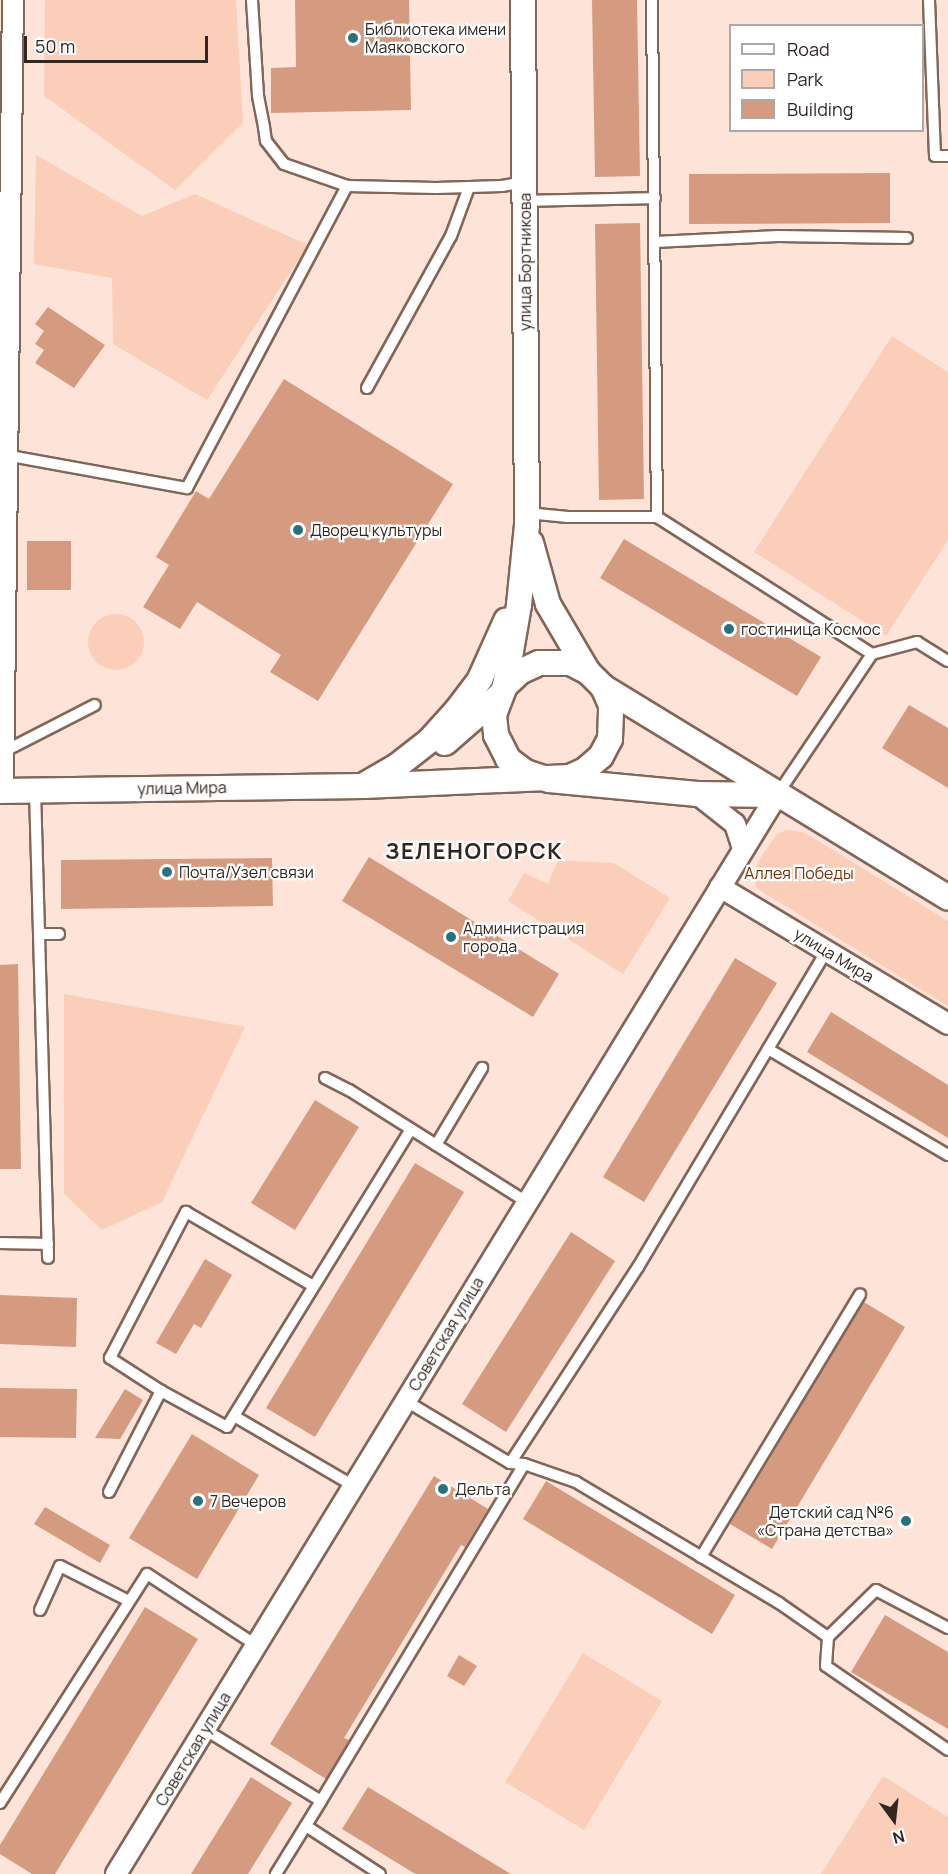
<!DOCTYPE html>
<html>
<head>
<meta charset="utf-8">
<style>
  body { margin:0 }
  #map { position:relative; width:948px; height:1874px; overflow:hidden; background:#fee4d8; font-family:Manrope,sans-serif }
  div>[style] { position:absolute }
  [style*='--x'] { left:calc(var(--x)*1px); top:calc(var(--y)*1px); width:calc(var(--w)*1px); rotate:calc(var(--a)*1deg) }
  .green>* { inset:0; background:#faceb9 }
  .round { border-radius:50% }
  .building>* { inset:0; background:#d59b80 }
  .roads { filter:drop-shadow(2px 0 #826659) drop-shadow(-2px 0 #826659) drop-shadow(0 2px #826659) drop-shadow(0 -2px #826659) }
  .service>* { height:10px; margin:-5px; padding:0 5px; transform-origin:5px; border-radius:5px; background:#fff }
  .minor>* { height:20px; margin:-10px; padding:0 10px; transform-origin:10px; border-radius:10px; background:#fff }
  .tertiary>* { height:24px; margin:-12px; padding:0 12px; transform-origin:12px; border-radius:12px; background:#fff }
  .dots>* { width:16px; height:16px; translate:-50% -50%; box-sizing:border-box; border:3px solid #fff; border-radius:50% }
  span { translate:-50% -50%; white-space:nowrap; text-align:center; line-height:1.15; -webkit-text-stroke:4.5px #fff; paint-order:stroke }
  .poi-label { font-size:16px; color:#322620 }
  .left { translate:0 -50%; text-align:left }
  .right { translate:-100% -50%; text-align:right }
  .street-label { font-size:16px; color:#322620 }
  .park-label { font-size:16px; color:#763105 }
  .district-label { font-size:22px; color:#322620; font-weight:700; letter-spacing:1.5px }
  .legend { position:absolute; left:729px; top:24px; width:195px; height:108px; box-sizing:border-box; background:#fff; border:2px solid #ada8a6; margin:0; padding:8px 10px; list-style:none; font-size:18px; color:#322620 }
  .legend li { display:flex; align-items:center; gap:12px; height:30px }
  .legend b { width:30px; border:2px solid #ada8a6 }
  .north { position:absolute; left:864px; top:1790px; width:60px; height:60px; -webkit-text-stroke:4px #fff; paint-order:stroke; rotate:165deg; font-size:16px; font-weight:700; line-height:24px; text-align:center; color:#322620 }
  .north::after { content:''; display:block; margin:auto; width:21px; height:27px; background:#322620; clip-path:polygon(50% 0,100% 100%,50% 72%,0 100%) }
  .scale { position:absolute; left:24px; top:36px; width:184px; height:27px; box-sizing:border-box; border:3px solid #322620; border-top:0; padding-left:8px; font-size:18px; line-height:21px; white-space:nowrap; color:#322620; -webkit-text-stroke:4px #fff; paint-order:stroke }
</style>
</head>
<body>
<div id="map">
  <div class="green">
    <i style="clip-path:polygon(45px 0,236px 0,243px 123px,175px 190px,44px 96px)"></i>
    <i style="clip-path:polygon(36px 155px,142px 216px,195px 194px,308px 245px,207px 400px,113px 344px,112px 278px,34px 264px)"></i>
    <i style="clip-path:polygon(892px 336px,948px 372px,948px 540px,886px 636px,754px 552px)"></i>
    <i class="round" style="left:88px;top:614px;width:56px;height:56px"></i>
    <i style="clip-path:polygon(786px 830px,802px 832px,812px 837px,948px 921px,948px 1006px,756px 888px,754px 872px,761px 857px,777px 834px)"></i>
    <i style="clip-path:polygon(558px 860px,614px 863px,670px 898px,623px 974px,508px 901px,524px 873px,548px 884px)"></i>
    <i style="clip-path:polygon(64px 994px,245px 1027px,162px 1202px,102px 1230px,64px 1194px)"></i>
    <i style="clip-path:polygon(583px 1653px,662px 1701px,584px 1830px,505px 1782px)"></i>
    <i style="clip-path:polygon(883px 1776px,948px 1817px,948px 1874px,821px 1874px)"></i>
  </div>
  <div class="building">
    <i style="clip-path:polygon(295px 0,409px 0,411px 110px,271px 113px,271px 68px,296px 67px)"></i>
    <i style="clip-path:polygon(592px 0,637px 0,640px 176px,595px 177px)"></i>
    <i style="clip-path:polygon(890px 173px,890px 223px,689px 224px,689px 174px)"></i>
    <i style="clip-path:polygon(640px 223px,644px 499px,599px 500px,595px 224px)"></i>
    <i style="clip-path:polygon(48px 307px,105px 345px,74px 388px,35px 363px,44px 350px,35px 344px,44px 331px,35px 324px)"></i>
    <i style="clip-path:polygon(284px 379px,453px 484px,318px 701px,270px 672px,281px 655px,197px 602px,180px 629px,143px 607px,169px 565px,156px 557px,196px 491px,209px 499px)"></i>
    <i style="clip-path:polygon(624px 539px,821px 657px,797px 696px,600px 578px)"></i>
    <i style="clip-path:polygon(27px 541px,71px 541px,71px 590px,27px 590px)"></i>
    <i style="clip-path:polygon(909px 705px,948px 728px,948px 788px,882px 748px)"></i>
    <i style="clip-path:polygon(369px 857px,559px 974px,533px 1017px,342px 901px)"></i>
    <i style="clip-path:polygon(272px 858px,273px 906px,61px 909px,61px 860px)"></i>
    <i style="clip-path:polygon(735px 958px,777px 983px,644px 1202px,603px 1177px)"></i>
    <i style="clip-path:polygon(18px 964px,21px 1169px,0 1169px,0 965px)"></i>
    <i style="clip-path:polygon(831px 1012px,948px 1085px,948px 1138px,807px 1052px)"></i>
    <i style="clip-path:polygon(315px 1100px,359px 1127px,295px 1230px,251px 1203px)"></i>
    <i style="clip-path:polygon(415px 1163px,464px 1192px,315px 1437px,266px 1408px)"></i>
    <i style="clip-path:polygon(571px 1232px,615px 1261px,506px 1432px,462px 1404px)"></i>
    <i style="clip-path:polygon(205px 1259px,232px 1275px,201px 1328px,194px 1324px,176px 1354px,156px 1343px)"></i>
    <i style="clip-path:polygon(0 1295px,77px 1298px,76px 1347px,0 1344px)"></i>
    <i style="clip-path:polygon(864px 1302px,905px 1327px,772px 1549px,730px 1524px)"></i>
    <i style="clip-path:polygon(0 1388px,77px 1389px,76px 1438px,0 1437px)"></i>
    <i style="clip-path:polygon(125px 1389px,143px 1400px,120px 1439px,95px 1438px)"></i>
    <i style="clip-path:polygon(192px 1434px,259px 1475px,197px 1579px,129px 1538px)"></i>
    <i style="clip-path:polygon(434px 1476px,488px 1509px,465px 1547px,461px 1545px,344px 1738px,349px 1740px,326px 1779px,270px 1744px)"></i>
    <i style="clip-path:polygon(546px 1481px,735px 1595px,712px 1634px,523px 1519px)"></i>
    <i style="clip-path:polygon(45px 1507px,110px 1545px,100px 1563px,34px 1524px)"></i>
    <i style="clip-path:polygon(145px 1607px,198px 1639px,55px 1874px,32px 1874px,0 1854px,0 1845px)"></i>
    <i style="clip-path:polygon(885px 1615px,948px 1652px,948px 1729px,851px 1672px)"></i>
    <i style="clip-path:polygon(459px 1655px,477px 1666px,464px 1686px,447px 1676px)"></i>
    <i style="clip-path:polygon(251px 1777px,292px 1803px,248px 1874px,191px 1874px)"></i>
    <i style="clip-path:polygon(368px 1787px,511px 1874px,416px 1874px,412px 1872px,342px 1829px)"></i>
  </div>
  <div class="roads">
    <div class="service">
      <i style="--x:252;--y:0;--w:96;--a:86.4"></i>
      <i style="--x:258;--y:96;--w:32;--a:79"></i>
      <i style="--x:264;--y:127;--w:14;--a:82"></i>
      <i style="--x:266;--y:141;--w:29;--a:52"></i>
      <i style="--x:284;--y:164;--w:67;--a:19.2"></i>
      <i style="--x:347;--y:186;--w:89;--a:1.3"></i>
      <i style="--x:436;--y:188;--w:66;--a:-1.7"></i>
      <i style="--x:502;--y:186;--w:22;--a:-10"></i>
      <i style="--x:652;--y:0;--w:517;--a:89.45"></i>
      <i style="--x:929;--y:0;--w:156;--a:87.8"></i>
      <i style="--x:935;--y:156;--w:13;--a:0"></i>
      <i style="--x:524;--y:201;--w:131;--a:-1.3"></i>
      <i style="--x:655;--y:242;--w:123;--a:-2.8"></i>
      <i style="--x:778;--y:236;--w:129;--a:0.9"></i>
      <i style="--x:367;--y:388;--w:174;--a:-61.1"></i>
      <i style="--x:451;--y:236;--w:52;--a:-69.8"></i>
      <i style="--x:5;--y:455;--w:185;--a:10.3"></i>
      <i style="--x:187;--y:488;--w:342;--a:-62.1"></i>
      <i style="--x:527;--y:513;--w:41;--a:5.6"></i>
      <i style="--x:568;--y:517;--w:89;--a:0"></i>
      <i style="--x:657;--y:517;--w:255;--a:32.5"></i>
      <i style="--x:3;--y:752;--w:103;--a:-27.1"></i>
      <i style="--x:35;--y:790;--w:144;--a:88.4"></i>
      <i style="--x:39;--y:934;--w:20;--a:0"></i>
      <i style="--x:777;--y:795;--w:170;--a:-56"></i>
      <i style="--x:872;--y:654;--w:47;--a:-14.9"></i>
      <i style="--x:917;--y:642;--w:36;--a:32"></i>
      <i style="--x:39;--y:934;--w:324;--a:88.4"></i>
      <i style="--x:827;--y:950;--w:369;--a:120.8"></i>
      <i style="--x:638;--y:1267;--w:234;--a:123.1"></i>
      <i style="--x:510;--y:1463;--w:14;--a:4"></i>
      <i style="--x:524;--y:1464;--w:55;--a:19.1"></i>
      <i style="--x:576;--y:1482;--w:236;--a:30.8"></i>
      <i style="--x:779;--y:1603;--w:60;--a:34.8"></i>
      <i style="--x:768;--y:1049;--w:209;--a:30.5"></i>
      <i style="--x:325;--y:1078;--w:27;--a:27"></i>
      <i style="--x:349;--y:1090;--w:210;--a:32.2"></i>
      <i style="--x:436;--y:1145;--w:90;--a:-59.1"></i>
      <i style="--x:0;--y:1243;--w:48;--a:1.2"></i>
      <i style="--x:161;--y:1391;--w:75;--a:28.6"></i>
      <i style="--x:227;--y:1427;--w:350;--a:-58.3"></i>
      <i style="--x:406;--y:1401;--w:121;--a:30.8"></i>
      <i style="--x:234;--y:1416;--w:139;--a:30.3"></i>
      <i style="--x:109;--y:1492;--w:114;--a:-62.8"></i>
      <i style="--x:161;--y:1391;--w:61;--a:-147.1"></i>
      <i style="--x:110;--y:1358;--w:165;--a:-62.5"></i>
      <i style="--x:186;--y:1212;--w:147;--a:30.2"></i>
      <i style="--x:701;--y:1557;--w:307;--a:-58.8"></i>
      <i style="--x:40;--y:1610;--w:48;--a:-65.6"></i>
      <i style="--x:60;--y:1566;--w:77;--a:26.9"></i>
      <i style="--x:948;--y:1628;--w:81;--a:-152.2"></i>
      <i style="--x:876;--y:1590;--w:67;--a:135.6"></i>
      <i style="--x:828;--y:1637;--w:29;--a:94"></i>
      <i style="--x:826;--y:1666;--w:148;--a:34.5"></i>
      <i style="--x:204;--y:1729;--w:137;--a:31.6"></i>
      <i style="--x:321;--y:1801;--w:86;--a:121.7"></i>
      <i style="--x:321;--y:1801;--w:393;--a:-58.9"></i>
      <i style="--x:0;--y:1803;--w:272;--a:-57.3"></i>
      <i style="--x:147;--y:1574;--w:130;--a:33.1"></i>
      <i style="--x:306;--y:1826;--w:88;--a:33"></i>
    </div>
    <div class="minor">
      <i style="--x:3;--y:791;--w:791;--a:-89.28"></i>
      <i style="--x:697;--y:794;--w:48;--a:38.3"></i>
      <i style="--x:735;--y:824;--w:26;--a:72"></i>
      <i style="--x:720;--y:887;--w:266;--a:31"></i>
      <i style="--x:116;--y:1874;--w:1265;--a:-58.51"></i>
    </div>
    <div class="tertiary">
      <i style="--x:531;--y:543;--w:63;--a:74.4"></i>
      <i style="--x:548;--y:604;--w:79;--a:59.5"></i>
      <i style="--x:588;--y:672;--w:21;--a:45"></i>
      <i style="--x:603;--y:687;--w:404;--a:31.4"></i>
      <i style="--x:588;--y:672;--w:20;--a:-153"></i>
      <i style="--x:570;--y:663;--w:31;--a:180"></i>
      <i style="--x:539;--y:663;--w:21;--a:155"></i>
      <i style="--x:520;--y:672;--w:21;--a:137"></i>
      <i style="--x:505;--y:686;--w:31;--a:111"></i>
      <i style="--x:494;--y:715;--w:20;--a:84"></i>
      <i style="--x:496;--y:735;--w:27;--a:63"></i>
      <i style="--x:508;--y:759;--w:21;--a:37"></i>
      <i style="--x:525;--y:772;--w:25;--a:18"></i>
      <i style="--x:549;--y:780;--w:149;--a:5.4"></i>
      <i style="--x:697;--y:794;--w:80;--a:0.7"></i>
      <i style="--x:505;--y:686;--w:82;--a:-80.2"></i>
      <i style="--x:519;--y:605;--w:80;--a:-84.3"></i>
      <i style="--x:527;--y:525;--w:525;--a:-90.44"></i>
      <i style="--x:445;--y:743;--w:73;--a:-41.1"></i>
      <i style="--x:366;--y:784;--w:36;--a:-30"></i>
      <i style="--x:397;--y:766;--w:41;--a:-38"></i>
      <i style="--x:429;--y:741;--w:42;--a:-47.9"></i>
      <i style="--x:457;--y:710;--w:39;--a:-53"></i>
      <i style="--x:480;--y:679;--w:64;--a:-65.9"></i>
      <i style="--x:0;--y:791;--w:364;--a:-0.8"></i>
      <i style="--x:364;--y:786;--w:206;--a:-2.5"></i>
      <i style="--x:570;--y:777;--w:17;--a:-25"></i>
      <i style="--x:585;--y:770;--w:21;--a:-41"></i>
      <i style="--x:601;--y:756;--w:19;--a:-62"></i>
      <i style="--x:610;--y:739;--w:34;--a:-88"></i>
      <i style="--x:611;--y:705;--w:20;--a:-114"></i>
    </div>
  </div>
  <div class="dots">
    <i style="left:353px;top:38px;background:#29727c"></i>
    <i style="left:298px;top:530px;background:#29727c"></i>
    <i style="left:729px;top:629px;background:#29727c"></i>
    <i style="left:167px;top:872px;background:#29727c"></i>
    <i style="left:451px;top:937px;background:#29727c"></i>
    <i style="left:443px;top:1489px;background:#29727c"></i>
    <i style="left:198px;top:1501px;background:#29727c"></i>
    <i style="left:906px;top:1521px;background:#29727c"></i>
  </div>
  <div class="poi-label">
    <span class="left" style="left:365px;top:38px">Библиотека имени<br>Маяковского</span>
    <span class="left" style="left:310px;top:530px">Дворец культуры</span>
    <span class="left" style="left:741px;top:629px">гостиница Космос</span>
    <span class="left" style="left:179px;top:872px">Почта/Узел связи</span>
    <span class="left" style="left:463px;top:937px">Администрация<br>города</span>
    <span class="left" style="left:455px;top:1489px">Дельта</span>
    <span class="left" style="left:210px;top:1501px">7 Вечеров</span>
    <span class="right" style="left:894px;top:1521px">Детский сад №6<br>«Страна детства»</span>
  </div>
  <div class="street-label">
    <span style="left:525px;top:262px;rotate:-90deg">улица Бортникова</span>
    <span style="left:182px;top:788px;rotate:-1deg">улица Мира</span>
    <span style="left:834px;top:955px;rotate:31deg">улица Мира</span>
    <span style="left:446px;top:1334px;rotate:-59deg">Советская улица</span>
    <span style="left:193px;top:1749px;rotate:-59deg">Советская улица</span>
  </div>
  <div class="park-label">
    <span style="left:799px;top:873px">Аллея Победы</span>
  </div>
  <div class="district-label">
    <span style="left:474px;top:852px">ЗЕЛЕНОГОРСК</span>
  </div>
  <ul class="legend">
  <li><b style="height:8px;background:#fff"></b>Road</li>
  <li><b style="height:16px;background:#faceb9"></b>Park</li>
  <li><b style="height:16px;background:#d59b80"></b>Building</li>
  </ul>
  <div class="north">N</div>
  <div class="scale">50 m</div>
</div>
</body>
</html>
